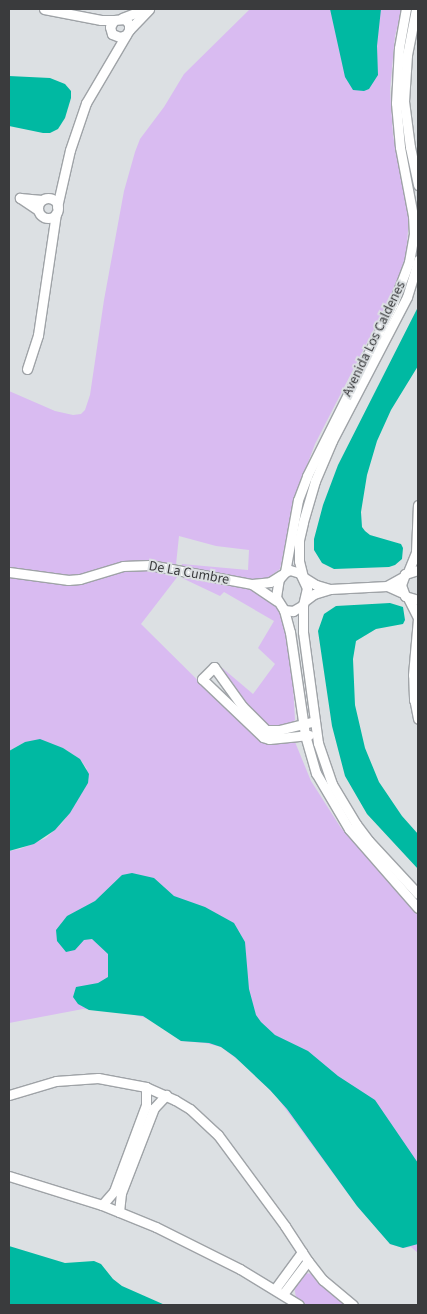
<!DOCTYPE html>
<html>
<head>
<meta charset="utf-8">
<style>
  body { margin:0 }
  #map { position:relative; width:427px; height:1314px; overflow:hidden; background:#dce0e3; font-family:"Source Sans 3",sans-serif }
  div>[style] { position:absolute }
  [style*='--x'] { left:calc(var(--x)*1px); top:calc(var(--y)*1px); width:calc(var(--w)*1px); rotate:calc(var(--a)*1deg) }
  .green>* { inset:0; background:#d9bbf1 }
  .water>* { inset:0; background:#00b9a2 }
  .roads { filter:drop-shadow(1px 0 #9fa3a7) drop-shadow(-1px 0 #9fa3a7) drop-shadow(0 1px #9fa3a7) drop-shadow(0 -1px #9fa3a7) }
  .minor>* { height:9px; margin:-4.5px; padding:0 4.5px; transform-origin:4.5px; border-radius:4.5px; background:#fff }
  .minor>.ring { margin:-4.5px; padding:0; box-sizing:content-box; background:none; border:9px solid #fff; border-radius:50% }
  span { translate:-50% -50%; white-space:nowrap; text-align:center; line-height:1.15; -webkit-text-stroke:4px #dce0e3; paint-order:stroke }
  .street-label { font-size:14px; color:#3a3b3d }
  .frame { position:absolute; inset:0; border:10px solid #3a3b3d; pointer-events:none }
</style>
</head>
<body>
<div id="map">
  <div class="green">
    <i style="clip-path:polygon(250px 9px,402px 9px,395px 36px,390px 90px,393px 135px,409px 218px,406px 255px,395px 288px,315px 444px,295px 497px,280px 569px,265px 580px,252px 581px,181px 568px,182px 564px,248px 570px,249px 550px,216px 546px,179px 536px,175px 574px,178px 576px,141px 624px,259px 741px,264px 743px,295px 742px,311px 781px,341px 828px,418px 915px,418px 1253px,411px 1247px,403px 1248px,390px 1244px,357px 1206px,276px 1096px,242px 1063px,221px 1047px,205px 1043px,181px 1041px,150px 1019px,127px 1013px,83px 1009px,9px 1023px,9px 851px,20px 849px,46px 838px,62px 823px,75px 804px,87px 769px,80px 759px,63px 748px,25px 742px,9px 751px,9px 391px,55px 411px,73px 415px,81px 414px,85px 410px,90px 395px,104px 300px,124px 191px,135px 152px,140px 139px,164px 107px,184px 74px)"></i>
    <i style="clip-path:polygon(182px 578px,243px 587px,260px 593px,273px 603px,280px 612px,287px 638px,293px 685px,295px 720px,290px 725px,269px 727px,241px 699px,220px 666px,253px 694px,275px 664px,258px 648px,274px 621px,224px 592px,220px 596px)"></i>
    <i style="clip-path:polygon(305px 1273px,313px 1274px,346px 1305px,307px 1305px,296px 1298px,294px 1286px)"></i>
  </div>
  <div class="water">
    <i style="clip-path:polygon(330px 9px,381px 9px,377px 46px,378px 75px,369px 89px,364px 91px,353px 90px,345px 77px)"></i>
    <i style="clip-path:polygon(9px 76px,50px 78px,65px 84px,71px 91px,71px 98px,65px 118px,58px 129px,50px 133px,43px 133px,9px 126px)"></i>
    <i style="clip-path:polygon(418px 307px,418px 366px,391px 410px,377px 441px,367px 475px,361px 512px,362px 527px,365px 531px,370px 535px,401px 544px,403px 548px,402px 559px,395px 565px,389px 567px,334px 569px,322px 563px,314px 550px,314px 539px,323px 505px,338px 465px)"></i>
    <i style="clip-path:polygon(390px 603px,403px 607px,405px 620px,403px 624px,376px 629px,356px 641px,353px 659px,355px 705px,365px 748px,379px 782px,402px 816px,418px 834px,418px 869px,367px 814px,345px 776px,332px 726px,318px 631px,324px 614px,336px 606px)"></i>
    <i style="clip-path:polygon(40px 739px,63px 748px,80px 759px,89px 774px,88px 783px,70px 813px,55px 830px,34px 844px,9px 851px,9px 751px,25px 742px)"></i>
    <i style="clip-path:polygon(132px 873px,154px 878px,174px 896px,205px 907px,234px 923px,245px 942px,249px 989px,256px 1015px,261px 1022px,275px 1035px,308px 1051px,338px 1076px,375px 1100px,418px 1163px,418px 1244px,403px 1248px,390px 1244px,357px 1206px,287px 1109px,270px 1090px,235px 1057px,221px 1047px,209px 1043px,181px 1041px,143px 1016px,89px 1010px,78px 1004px,73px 997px,76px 987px,98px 983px,108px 977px,108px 954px,92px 939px,84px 940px,75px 950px,66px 952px,57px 941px,56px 930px,67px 916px,95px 901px,122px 875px)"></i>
    <i style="clip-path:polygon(9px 1246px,65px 1263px,94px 1261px,101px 1264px,113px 1279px,122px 1286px,165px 1305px,9px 1305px)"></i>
  </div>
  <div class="roads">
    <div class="minor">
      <i style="--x:44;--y:9;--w:58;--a:10.9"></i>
      <i style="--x:101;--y:20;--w:13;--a:0"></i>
      <i style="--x:416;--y:9;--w:47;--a:101.1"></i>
      <i style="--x:407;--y:55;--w:46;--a:93.7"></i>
      <i style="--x:404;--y:101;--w:46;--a:82.6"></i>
      <i style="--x:410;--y:147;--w:39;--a:78"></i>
      <i style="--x:122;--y:18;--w:26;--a:-21"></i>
      <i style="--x:129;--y:30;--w:29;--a:-46"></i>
      <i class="ring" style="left:38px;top:198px;width:11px;height:11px"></i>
      <i style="--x:57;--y:207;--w:58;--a:-77.2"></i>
      <i style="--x:70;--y:150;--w:50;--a:-71.2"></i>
      <i style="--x:86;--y:103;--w:85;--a:-59.5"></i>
      <i style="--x:129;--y:30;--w:6;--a:-90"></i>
      <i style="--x:129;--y:24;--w:6;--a:-129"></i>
      <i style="--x:125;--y:19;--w:11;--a:175"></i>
      <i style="--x:114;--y:20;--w:8;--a:120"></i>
      <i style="--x:110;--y:27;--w:7;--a:74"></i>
      <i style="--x:112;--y:34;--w:9;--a:21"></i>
      <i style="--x:120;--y:37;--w:6;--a:-18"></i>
      <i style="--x:38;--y:210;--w:22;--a:-146"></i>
      <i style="--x:20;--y:198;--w:22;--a:5"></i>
      <i style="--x:27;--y:369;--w:36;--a:-72"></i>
      <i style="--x:38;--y:335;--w:123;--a:-81.6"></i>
      <i style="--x:416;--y:552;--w:47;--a:-87.6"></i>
      <i style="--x:290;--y:570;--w:10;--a:17"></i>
      <i style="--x:300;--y:573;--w:17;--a:65"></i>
      <i style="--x:307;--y:588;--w:17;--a:103"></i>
      <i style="--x:303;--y:605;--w:12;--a:149"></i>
      <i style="--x:293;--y:611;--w:9;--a:-174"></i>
      <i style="--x:284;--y:610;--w:15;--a:-122"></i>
      <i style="--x:276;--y:597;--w:18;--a:-81"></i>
      <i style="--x:279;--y:579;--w:9;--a:-49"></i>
      <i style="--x:285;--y:572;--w:5;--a:-22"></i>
      <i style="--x:418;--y:570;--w:14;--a:163"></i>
      <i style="--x:405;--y:574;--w:12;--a:110"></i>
      <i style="--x:401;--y:585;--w:12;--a:70"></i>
      <i style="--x:405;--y:596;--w:14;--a:17"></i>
      <i style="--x:9;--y:572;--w:60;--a:7.7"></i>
      <i style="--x:68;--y:580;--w:12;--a:-5"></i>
      <i style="--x:80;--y:579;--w:45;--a:-16.8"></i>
      <i style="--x:123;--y:566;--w:27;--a:-2"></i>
      <i style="--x:150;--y:565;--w:104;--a:10.6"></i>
      <i style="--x:285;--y:572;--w:73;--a:-79.8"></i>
      <i style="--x:298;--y:500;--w:26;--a:-69"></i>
      <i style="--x:307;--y:476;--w:192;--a:-63.4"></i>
      <i style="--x:393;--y:304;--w:45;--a:-69.1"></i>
      <i style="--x:409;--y:262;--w:28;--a:-80"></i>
      <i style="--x:414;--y:234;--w:18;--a:-93"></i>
      <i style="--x:413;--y:216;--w:70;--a:-100.7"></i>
      <i style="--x:400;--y:147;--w:44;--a:-95.2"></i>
      <i style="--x:396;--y:103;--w:55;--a:-86.9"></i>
      <i style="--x:399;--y:48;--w:40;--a:-80"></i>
      <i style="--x:408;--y:572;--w:22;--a:-68"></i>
      <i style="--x:416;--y:552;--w:7;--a:74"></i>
      <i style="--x:403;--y:577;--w:18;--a:151"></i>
      <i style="--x:387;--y:586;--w:17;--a:24"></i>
      <i style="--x:330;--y:589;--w:57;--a:-3"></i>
      <i style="--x:408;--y:598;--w:22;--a:63"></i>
      <i style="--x:306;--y:600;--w:10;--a:-37"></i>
      <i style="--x:314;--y:594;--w:17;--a:-17"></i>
      <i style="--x:330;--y:589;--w:15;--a:-164"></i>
      <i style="--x:316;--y:585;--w:15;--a:-148"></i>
      <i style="--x:303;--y:577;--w:16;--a:-104"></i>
      <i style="--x:299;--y:561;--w:21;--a:-90"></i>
      <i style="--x:299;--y:540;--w:18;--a:-77"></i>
      <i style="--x:303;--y:522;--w:43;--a:-73.7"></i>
      <i style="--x:315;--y:481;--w:43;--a:-67"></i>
      <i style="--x:332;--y:441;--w:162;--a:-62.5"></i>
      <i style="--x:407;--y:297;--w:39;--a:-73"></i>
      <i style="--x:277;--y:601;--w:30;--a:-146"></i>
      <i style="--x:252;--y:584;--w:18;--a:-6"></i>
      <i style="--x:270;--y:582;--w:13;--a:-32"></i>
      <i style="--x:303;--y:605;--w:27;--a:90"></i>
      <i style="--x:303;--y:632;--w:112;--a:82.3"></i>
      <i style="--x:318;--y:743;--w:43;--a:71.1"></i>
      <i style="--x:332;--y:784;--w:47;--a:59"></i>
      <i style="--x:356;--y:824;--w:21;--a:53"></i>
      <i style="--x:369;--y:841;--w:72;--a:47.2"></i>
      <i style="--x:284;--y:610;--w:23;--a:75"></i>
      <i style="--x:290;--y:632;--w:104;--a:81.7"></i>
      <i style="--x:305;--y:735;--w:40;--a:74"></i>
      <i style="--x:316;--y:773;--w:65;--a:59.5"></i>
      <i style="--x:349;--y:829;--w:105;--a:48.9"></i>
      <i style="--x:415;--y:693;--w:7;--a:98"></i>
      <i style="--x:414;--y:700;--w:8;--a:60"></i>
      <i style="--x:414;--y:698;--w:23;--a:-92"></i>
      <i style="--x:413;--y:675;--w:56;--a:-84.9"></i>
      <i style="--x:415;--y:703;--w:16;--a:79"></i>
      <i style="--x:309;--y:735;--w:40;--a:174.3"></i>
      <i style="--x:269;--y:739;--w:6;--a:-162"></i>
      <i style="--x:263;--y:737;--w:84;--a:-136.4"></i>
      <i style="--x:202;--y:679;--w:17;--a:-45"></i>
      <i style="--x:214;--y:667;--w:48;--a:54.3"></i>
      <i style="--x:242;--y:706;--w:34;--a:45"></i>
      <i style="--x:266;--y:730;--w:13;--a:0"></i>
      <i style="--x:279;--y:730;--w:37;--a:-14"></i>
      <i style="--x:9;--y:1095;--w:49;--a:-16.6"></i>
      <i style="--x:56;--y:1081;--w:42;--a:-4.1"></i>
      <i style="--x:98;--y:1078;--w:49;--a:10.6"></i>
      <i style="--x:146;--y:1087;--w:32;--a:24"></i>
      <i style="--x:175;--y:1100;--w:17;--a:31"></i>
      <i style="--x:190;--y:1109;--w:38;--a:43"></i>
      <i style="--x:218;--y:1135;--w:113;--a:53.6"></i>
      <i style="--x:285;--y:1226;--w:42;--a:56.7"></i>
      <i style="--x:308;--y:1261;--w:24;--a:52"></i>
      <i style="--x:323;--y:1280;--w:39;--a:40"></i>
      <i style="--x:9;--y:1176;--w:97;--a:17.3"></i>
      <i style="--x:102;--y:1205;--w:58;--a:22.2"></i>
      <i style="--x:156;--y:1227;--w:94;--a:26.6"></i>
      <i style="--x:240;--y:1269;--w:69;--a:31.4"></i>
      <i style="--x:102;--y:1205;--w:18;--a:-49"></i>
      <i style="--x:114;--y:1191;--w:92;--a:-69.6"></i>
      <i style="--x:146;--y:1105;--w:18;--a:-90"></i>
      <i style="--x:119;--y:1212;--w:19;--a:-84"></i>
      <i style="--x:121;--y:1193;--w:91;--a:-68.8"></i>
      <i style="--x:154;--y:1108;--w:18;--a:-47"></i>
      <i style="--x:275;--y:1289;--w:46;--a:-53.9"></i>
      <i style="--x:283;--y:1294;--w:41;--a:-52.9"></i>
    </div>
  </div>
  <div class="street-label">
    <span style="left:374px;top:339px;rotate:-64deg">Avenida Los Caldenes</span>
    <span style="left:189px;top:573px;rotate:10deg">De La Cumbre</span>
  </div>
  <div class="frame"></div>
</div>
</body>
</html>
